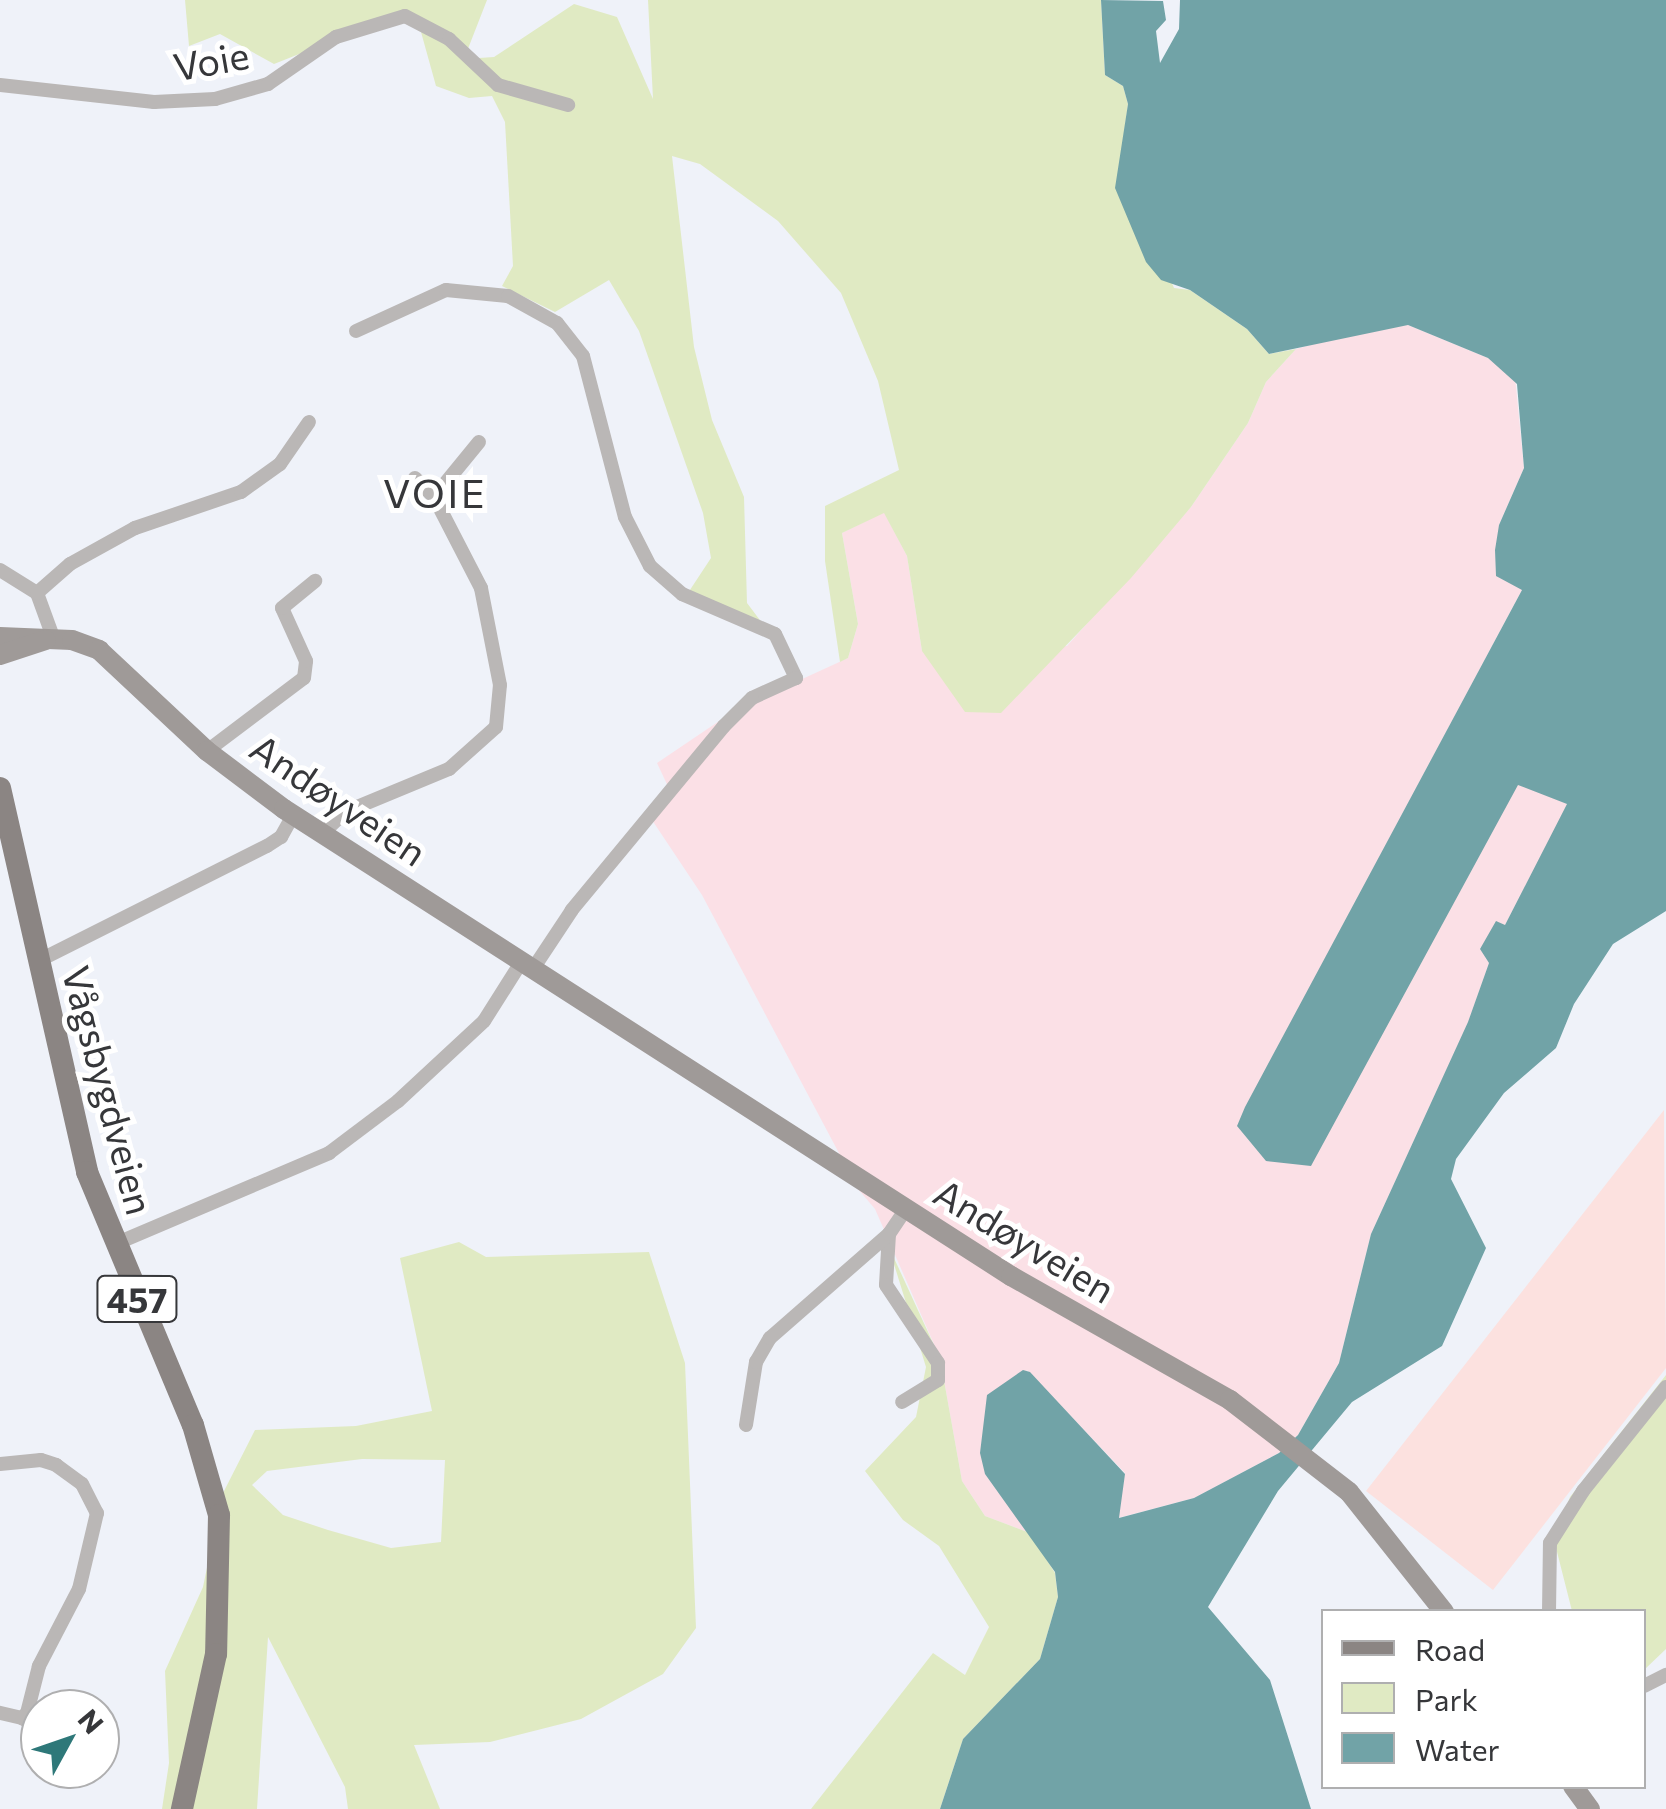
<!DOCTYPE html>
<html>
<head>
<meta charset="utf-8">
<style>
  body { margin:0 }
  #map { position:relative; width:1666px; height:1809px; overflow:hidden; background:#eff2f9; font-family:Commissioner,sans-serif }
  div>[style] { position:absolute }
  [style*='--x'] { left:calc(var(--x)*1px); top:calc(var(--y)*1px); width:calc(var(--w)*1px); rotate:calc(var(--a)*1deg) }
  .commercial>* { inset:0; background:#fce1df }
  .industrial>* { inset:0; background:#fbe0e6 }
  .green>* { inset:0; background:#e0eac3 }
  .water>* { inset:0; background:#71a3a7 }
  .street>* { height:14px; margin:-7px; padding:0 7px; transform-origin:7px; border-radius:7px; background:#bab7b6 }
  .secondary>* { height:20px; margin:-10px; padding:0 10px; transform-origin:10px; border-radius:10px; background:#9f9a98 }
  .primary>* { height:22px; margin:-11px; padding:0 11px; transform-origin:11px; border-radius:11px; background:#8b8583 }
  span { translate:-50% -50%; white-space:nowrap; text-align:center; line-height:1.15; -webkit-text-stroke:10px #fff; paint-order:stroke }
  .shield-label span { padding:2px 8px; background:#fff; border:2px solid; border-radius:8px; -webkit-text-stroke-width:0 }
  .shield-label { font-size:35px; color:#36373a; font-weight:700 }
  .street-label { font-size:38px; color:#36373a }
  .neighbourhood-label { font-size:40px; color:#36373a; letter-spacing:2.5px }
  .legend { position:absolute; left:1321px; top:1609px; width:325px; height:180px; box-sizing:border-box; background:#fff; border:2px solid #afafb0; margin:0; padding:12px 18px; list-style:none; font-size:30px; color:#36373a }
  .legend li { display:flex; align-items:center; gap:20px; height:50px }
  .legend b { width:50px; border:2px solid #afafb0 }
  .north { position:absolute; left:20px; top:1689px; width:100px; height:100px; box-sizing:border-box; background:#fff; border:2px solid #afafb0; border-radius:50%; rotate:50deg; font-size:28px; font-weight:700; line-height:40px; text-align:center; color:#36373a }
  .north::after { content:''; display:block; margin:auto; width:35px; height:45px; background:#2e7879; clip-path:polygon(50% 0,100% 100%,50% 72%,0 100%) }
</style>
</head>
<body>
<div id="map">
  <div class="commercial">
    <i style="clip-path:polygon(1664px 1110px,1666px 1368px,1493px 1590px,1366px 1491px)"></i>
  </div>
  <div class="industrial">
    <i style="clip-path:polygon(1408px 325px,1488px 358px,1515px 377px,1524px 468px,1499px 525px,1522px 590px,1246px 1107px,1513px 782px,1568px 804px,1505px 925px,1480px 948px,1489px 963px,1468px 1023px,1371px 1234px,1339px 1363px,1298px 1435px,1279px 1453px,1194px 1498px,1118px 1518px,1125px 1473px,1027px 1370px,985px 1474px,1030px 1533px,985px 1516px,962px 1481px,940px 1358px,875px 1209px,858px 1189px,702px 895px,650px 817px,672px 795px,657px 763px,737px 709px,848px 658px,858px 624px,842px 533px,884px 512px,907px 556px,922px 651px,1067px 646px,1191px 507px,1248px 423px,1266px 382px,1296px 349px,1371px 328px)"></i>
  </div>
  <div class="green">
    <i style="clip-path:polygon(185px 0,487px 0,464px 59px,494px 57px,574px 4px,617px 17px,653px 99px,648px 0,1101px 0,1105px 75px,1123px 86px,1128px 104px,1121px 156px,1174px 288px,1190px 290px,1247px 329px,1269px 354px,1296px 349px,1266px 382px,1248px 423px,1191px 507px,1131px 578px,1001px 713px,965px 712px,922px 651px,907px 556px,884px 513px,842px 533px,858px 624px,848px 658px,840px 662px,825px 561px,825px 506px,899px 470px,878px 381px,841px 293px,778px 221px,700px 164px,672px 156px,694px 347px,712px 420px,744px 497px,747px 603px,772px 636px,684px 599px,711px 558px,703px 513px,639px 331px,609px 280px,555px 312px,502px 286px,513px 266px,505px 122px,492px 96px,469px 98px,436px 86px,421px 32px,395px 16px,274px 64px,220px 34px,189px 46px)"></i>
    <i style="clip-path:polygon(evenodd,459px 1242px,486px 1257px,649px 1252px,685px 1363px,696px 1628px,663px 1674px,581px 1719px,490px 1742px,414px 1745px,440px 1809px,348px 1809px,345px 1787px,268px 1637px,257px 1809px,162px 1809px,169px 1763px,165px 1671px,203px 1587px,222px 1495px,255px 1430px,356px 1426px,432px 1411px,400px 1258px,459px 1242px,362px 1459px,445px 1460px,441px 1542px,391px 1548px,328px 1530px,283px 1515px,252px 1485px,267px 1471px,362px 1459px)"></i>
    <i style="clip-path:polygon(888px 1245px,940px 1358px,962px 1481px,985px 1516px,1030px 1533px,1055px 1573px,1058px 1597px,1040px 1659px,963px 1739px,940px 1809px,811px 1809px,933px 1653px,965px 1675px,989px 1627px,939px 1546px,903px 1520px,865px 1471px,916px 1417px,926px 1367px)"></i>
    <i style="clip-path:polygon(1666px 1375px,1666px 1649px,1644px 1670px,1644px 1612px,1572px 1611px,1554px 1540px,1570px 1497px)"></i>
  </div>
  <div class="water">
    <i style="clip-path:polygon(1101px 0,1163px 1px,1166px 20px,1156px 31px,1160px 63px,1179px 29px,1180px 0,1666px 0,1666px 911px,1613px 944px,1574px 1004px,1556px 1048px,1504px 1093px,1456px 1159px,1451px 1179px,1486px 1248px,1442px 1346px,1352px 1402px,1278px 1491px,1208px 1607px,1270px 1680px,1311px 1809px,940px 1809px,963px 1739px,1040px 1659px,1058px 1597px,1055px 1572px,985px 1474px,980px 1453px,987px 1395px,1023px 1370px,1030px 1372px,1125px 1474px,1119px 1518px,1194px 1498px,1279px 1453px,1298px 1435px,1339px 1363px,1371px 1234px,1468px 1022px,1489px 963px,1480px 949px,1496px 921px,1505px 925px,1567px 804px,1518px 785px,1311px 1166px,1266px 1161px,1237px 1126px,1245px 1107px,1522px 590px,1496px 576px,1495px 550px,1499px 525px,1524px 468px,1517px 384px,1488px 358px,1408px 325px,1269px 354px,1247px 329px,1190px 290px,1161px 280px,1146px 262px,1115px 188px,1128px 104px,1123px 86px,1105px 75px)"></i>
  </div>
  <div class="street">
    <i style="--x:0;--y:85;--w:155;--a:6.3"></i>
    <i style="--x:154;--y:102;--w:61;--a:-2.8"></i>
    <i style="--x:215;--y:99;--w:55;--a:-15.8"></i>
    <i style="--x:268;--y:84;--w:83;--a:-34.7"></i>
    <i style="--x:336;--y:37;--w:72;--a:-16.9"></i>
    <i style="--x:405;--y:16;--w:50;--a:27.6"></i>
    <i style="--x:449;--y:39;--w:67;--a:43.2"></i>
    <i style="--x:498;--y:85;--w:73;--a:15.9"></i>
    <i style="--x:356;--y:331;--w:99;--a:-24.5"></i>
    <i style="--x:446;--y:290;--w:62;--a:5.5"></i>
    <i style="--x:508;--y:296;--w:56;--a:28.9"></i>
    <i style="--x:557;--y:323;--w:42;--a:51.8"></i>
    <i style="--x:583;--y:356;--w:166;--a:75.4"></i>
    <i style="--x:625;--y:517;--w:55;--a:63"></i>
    <i style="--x:650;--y:566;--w:43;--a:41.2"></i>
    <i style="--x:682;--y:594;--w:101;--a:23.3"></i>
    <i style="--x:775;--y:634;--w:49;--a:64.5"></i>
    <i style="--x:796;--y:678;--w:48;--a:155.6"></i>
    <i style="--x:752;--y:698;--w:40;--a:135"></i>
    <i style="--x:724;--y:726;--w:239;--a:129.6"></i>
    <i style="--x:572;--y:910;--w:71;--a:123.5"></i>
    <i style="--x:434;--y:497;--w:71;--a:-50.7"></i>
    <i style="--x:0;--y:570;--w:44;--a:31.9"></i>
    <i style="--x:53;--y:637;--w:47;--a:-110"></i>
    <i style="--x:37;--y:593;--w:44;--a:-41.3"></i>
    <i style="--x:70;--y:564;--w:74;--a:-29"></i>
    <i style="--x:135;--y:528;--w:112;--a:-18.8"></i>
    <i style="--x:241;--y:492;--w:48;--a:-35.7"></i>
    <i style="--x:280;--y:464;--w:51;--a:-55.4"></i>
    <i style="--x:207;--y:751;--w:121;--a:-37"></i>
    <i style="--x:304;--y:678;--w:17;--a:-83"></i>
    <i style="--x:306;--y:661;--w:58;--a:-114.4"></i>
    <i style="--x:282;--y:608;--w:43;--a:-39.3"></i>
    <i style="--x:323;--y:833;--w:30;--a:-44"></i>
    <i style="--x:345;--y:812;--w:113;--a:-22.5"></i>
    <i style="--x:449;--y:769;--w:63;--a:-41.8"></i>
    <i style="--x:496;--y:727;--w:42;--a:-84.6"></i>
    <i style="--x:500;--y:685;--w:99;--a:-101.1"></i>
    <i style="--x:481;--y:588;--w:102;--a:-117.3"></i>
    <i style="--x:434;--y:497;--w:27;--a:-135"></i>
    <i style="--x:38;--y:961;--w:256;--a:-26.7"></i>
    <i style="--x:267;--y:846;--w:17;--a:-33"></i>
    <i style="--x:281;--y:837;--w:25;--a:-61"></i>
    <i style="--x:889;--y:1234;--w:51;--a:93.4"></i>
    <i style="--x:886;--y:1285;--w:94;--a:56.3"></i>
    <i style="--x:938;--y:1363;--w:17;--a:90"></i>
    <i style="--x:938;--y:1380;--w:42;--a:148.6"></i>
    <i style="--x:115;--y:1244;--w:233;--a:-23"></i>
    <i style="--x:329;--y:1153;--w:86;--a:-37"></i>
    <i style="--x:398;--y:1101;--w:117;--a:-42.9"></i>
    <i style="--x:484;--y:1021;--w:71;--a:-57.7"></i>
    <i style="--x:746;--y:1425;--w:64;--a:-81"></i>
    <i style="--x:756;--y:1362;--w:28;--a:-60"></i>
    <i style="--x:770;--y:1338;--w:158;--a:-41.2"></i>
    <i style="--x:889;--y:1234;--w:30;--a:-56"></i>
    <i style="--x:0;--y:1464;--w:41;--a:-5.6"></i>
    <i style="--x:41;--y:1460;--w:16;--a:18"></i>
    <i style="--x:56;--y:1465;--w:32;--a:36"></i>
    <i style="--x:82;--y:1484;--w:33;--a:63"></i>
    <i style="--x:97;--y:1513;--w:78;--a:103.3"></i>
    <i style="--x:79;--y:1589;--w:87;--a:117.5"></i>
    <i style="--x:39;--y:1666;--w:49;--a:104.3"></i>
    <i style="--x:27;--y:1713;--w:7;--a:135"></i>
    <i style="--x:22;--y:1718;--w:23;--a:-167"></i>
    <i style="--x:1549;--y:1612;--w:69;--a:-89.2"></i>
    <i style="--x:1550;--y:1543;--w:62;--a:-57.6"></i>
    <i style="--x:1583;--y:1491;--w:133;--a:-51.4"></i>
    <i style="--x:1644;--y:1686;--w:25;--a:-27"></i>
    <i style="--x:22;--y:1718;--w:21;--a:31"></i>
  </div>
  <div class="secondary">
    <i style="--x:0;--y:637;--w:72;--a:2.4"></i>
    <i style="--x:72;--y:640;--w:29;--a:20"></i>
    <i style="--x:99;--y:650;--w:148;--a:43.1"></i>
    <i style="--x:207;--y:751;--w:96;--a:37"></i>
    <i style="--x:284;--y:809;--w:864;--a:32.72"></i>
    <i style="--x:1011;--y:1276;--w:252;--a:29.5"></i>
    <i style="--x:1230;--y:1400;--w:150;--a:37.7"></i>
    <i style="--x:1349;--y:1492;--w:153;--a:51.6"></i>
    <i style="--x:0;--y:655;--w:48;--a:-18.1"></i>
    <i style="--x:1573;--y:1786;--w:29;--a:54"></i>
  </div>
  <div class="primary">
    <i style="--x:0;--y:788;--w:394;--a:77.2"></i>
    <i style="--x:87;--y:1172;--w:274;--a:67.3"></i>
    <i style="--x:193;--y:1425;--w:94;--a:73.9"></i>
    <i style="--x:219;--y:1515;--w:139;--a:91.2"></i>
    <i style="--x:216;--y:1654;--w:159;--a:102.4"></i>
  </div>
  <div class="shield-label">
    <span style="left:137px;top:1299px">457</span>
  </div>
  <div class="street-label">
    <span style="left:211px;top:60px;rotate:-10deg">Voie</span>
    <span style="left:339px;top:799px;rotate:34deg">Andøyveien</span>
    <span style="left:109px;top:1090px;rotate:75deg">Vågsbygdveien</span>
    <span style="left:1025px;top:1240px;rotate:31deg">Andøyveien</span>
  </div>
  <div class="neighbourhood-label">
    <span style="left:435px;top:492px">VOIE</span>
  </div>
  <ul class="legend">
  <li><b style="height:12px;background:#8b8583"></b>Road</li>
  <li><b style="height:28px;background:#e0eac3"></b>Park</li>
  <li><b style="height:28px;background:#71a3a7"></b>Water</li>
  </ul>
  <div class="north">N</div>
</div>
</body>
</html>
